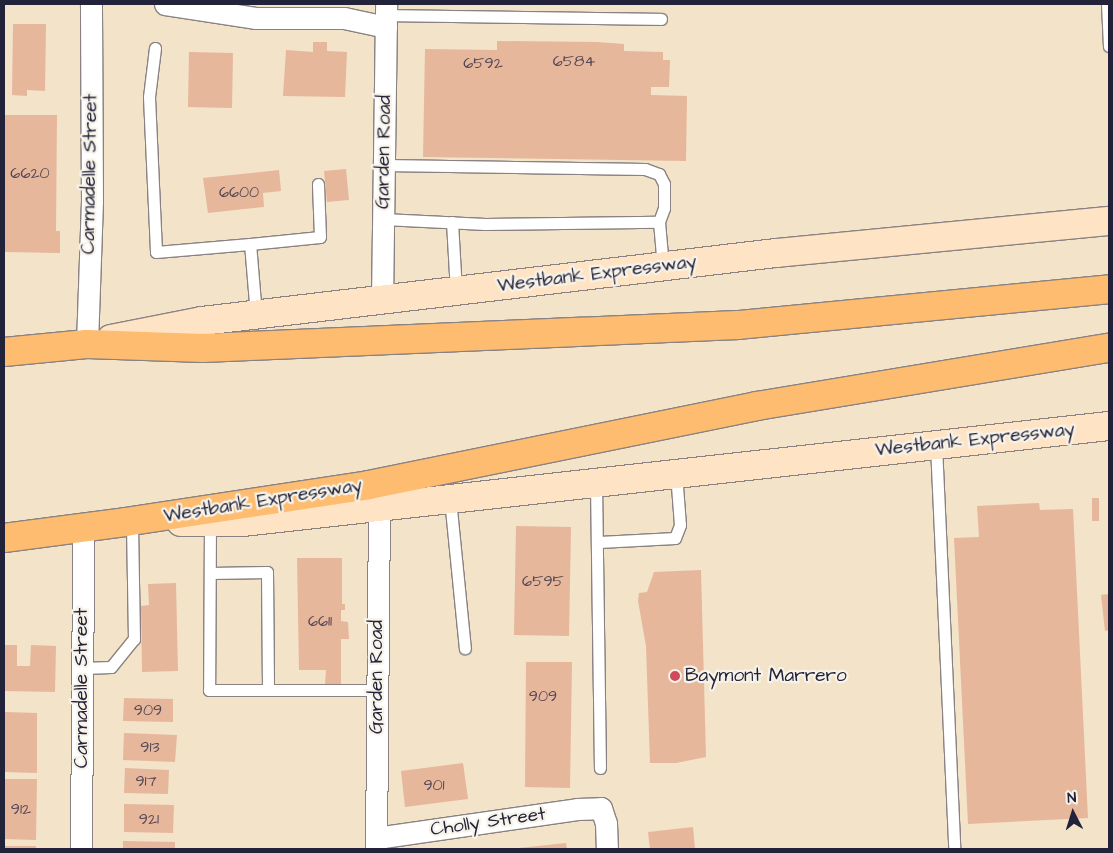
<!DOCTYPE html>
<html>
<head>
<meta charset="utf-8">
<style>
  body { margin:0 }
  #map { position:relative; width:1113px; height:853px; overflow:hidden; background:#f2e3c9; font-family:"Architects Daughter",sans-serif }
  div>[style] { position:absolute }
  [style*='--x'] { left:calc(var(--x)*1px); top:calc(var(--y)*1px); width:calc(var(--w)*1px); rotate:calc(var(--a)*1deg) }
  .building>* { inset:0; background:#e7b79c }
  .roads { filter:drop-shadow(1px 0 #8a8282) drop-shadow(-1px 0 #8a8282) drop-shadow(0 1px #8a8282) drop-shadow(0 -1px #8a8282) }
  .service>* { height:11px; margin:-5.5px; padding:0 5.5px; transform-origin:5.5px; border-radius:5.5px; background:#fff }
  .minor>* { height:21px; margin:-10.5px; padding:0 10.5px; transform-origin:10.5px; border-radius:10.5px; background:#fff }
  .secondary>* { height:28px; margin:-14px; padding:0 14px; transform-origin:14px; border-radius:14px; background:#fee4c5 }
  .trunk>* { height:28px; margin:-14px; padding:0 14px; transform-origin:14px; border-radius:14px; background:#fdbc6f }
  .motorway>* { height:28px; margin:-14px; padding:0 14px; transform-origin:14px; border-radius:14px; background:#fdbc6f }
  .dots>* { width:14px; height:14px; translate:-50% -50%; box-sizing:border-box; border:2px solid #f7f3e8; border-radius:50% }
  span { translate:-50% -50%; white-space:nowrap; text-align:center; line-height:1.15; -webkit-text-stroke:4.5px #f7f3e8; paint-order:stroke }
  .number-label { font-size:16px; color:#534753 }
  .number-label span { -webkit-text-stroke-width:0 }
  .street-label { font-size:19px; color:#22223b }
  .poi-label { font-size:19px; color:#22223b }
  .left { translate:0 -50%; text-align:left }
  .frame { position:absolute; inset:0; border:5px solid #22223b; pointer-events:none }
  .north { position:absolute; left:1048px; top:788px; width:50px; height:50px; -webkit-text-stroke:4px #f7f3e8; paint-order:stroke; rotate:355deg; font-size:14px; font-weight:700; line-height:20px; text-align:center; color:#22223b }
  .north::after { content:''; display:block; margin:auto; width:18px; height:22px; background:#22223b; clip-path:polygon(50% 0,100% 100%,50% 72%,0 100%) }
</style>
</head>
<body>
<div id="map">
  <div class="building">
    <i style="clip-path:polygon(13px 24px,46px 24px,45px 91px,27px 90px,27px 96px,12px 95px)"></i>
    <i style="clip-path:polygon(497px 41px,597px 42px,624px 44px,624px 51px,663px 52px,663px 60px,670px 60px,669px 87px,651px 87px,651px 95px,687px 96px,686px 161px,423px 157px,425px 49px,497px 50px)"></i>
    <i style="clip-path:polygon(313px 42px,327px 42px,327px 51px,347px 52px,345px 97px,283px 96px,286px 50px,313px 52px)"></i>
    <i style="clip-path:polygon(189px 52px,233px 53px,232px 108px,188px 107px)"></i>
    <i style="clip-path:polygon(4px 115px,57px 115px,56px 231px,60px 231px,60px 253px,4px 252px)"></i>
    <i style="clip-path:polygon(346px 169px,349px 200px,327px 202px,324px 171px)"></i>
    <i style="clip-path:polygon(279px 170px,281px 191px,263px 193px,264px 207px,208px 213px,203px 178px)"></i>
    <i style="clip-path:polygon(1092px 498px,1099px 498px,1099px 521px,1092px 521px)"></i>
    <i style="clip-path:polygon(1039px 503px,1040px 510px,1073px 509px,1088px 818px,968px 824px,954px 538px,979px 537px,977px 506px)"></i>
    <i style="clip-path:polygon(516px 526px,571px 527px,569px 636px,514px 635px)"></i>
    <i style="clip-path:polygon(297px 558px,342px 558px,342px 604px,345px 604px,345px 610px,341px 610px,341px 621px,348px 622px,349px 639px,341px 639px,341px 685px,325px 684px,326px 670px,299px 670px)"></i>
    <i style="clip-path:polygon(701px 570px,706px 757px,676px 763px,650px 763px,646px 646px,638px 601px,639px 593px,647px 592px,654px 572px)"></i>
    <i style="clip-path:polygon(176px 583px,178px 671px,142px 672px,141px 606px,149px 605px,148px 584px)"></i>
    <i style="clip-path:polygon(1109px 594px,1109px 630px,1105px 631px,1101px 595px)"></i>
    <i style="clip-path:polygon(4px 645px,17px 645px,17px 666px,30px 666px,31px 645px,56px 646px,55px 692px,4px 691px)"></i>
    <i style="clip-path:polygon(526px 662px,572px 662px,570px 788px,525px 787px)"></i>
    <i style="clip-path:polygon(124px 698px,173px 699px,173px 722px,123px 721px)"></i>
    <i style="clip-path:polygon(5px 712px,37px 713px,37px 773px,4px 772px)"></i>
    <i style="clip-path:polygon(124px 733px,177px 735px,175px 762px,123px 760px)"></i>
    <i style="clip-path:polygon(463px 763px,468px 799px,405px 807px,401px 771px)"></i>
    <i style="clip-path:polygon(125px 768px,169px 770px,168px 794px,124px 793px)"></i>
    <i style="clip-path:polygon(4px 779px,37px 779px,36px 840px,4px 839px)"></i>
    <i style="clip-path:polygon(124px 804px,174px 805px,173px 833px,124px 832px)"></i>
    <i style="clip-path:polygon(693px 827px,695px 849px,650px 849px,648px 832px)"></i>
    <i style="clip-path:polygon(123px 841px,175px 842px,175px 849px,123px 849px)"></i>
    <i style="clip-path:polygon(566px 843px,567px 849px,519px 849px,519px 848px)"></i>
    <i style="clip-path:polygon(4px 846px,36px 846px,36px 849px,4px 849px)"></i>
  </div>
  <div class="roads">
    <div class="service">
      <i style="--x:1107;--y:4;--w:42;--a:87.3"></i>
      <i style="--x:386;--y:15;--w:275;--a:0.8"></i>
      <i style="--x:155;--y:48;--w:49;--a:97"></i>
      <i style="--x:149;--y:97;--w:155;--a:87.4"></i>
      <i style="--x:156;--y:252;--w:94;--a:-4.9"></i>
      <i style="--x:384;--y:165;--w:261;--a:0.9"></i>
      <i style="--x:645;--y:169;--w:15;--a:20"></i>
      <i style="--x:659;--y:174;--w:11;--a:63"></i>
      <i style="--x:664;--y:184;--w:24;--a:90"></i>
      <i style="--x:664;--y:208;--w:15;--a:110"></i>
      <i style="--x:659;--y:222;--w:45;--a:84.9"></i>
      <i style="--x:383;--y:219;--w:102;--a:2.8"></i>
      <i style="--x:485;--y:224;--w:174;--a:-0.7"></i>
      <i style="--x:452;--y:222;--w:69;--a:86.7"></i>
      <i style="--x:256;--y:315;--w:71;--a:-94.8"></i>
      <i style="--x:250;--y:244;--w:70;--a:-5.7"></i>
      <i style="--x:320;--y:237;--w:53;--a:-92.2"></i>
      <i style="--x:936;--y:445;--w:404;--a:87.4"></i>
      <i style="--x:596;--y:483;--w:285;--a:89.2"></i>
      <i style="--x:450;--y:499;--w:150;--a:84.3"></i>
      <i style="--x:210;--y:522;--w:168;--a:90.3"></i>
      <i style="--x:209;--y:690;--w:168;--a:0"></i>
      <i style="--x:599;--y:542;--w:76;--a:-3"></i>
      <i style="--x:675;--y:538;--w:14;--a:-69"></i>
      <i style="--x:680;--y:525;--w:52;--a:-94.4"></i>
      <i style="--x:210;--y:573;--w:57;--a:-1"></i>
      <i style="--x:267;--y:572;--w:118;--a:89.5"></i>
      <i style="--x:82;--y:668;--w:29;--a:-2"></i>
      <i style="--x:111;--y:667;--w:36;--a:-51"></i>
      <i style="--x:134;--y:639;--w:117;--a:-91"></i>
    </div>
    <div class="minor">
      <i style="--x:165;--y:4;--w:91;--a:8.8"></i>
      <i style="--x:255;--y:18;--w:89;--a:0"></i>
      <i style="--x:344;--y:18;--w:43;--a:12.1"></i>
      <i style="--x:382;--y:300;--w:296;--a:-89.2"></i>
      <i style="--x:87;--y:344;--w:143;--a:-88"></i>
      <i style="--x:92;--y:201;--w:197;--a:-90.3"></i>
      <i style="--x:376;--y:838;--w:203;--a:-8.2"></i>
      <i style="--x:577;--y:809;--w:24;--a:-2"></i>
      <i style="--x:601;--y:808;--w:16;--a:72"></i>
      <i style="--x:606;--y:823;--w:26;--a:88"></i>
      <i style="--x:81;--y:849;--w:322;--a:-89.6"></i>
      <i style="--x:376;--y:849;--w:344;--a:-89.5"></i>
    </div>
    <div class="secondary">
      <i style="--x:111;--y:339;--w:93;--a:-11.2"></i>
      <i style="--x:202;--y:321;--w:578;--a:-6.76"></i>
      <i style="--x:776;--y:253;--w:335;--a:-5.5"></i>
      <i style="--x:181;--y:522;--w:62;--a:0"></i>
      <i style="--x:243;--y:522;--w:871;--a:-6.33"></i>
    </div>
    <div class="trunk">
      <i style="--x:4;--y:352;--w:83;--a:-5.5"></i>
      <i style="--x:4;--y:538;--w:122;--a:-7.5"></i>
    </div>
    <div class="motorway">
      <i style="--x:87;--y:344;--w:116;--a:2"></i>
      <i style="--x:203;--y:348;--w:535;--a:-2.46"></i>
      <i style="--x:738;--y:325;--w:373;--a:-5.5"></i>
      <i style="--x:125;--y:522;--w:247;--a:-8.6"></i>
      <i style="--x:369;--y:485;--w:396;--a:-11.5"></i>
      <i style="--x:757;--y:406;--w:357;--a:-9.4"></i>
    </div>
  </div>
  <div class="dots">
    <i style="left:675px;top:676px;background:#d1495b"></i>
  </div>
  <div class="number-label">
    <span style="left:574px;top:61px">6584</span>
    <span style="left:483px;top:63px">6592</span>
    <span style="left:30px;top:173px">6620</span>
    <span style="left:239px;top:192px">6600</span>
    <span style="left:543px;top:581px">6595</span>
    <span style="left:320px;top:621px">6611</span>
    <span style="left:543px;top:696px">909</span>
    <span style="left:148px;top:710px">909</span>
    <span style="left:150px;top:747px">913</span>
    <span style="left:146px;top:781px">917</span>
    <span style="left:434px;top:785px">901</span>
    <span style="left:21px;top:809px">912</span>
    <span style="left:149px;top:819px">921</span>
  </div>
  <div class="street-label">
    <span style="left:384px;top:152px;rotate:-89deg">Garden Road</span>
    <span style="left:90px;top:174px;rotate:-89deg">Carmadelle Street</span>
    <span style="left:597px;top:274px;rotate:-7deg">Westbank Expressway</span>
    <span style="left:975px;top:440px;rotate:-6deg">Westbank Expressway</span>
    <span style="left:263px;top:501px;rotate:-9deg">Westbank Expressway</span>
    <span style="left:377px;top:677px;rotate:-90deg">Garden Road</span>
    <span style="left:82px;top:688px;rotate:-90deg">Carmadelle Street</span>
    <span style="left:488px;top:822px;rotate:-8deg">Cholly Street</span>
  </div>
  <div class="poi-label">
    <span class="left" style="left:685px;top:676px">Baymont Marrero</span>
  </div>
  <div class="frame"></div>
  <div class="north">N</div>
</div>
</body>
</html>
